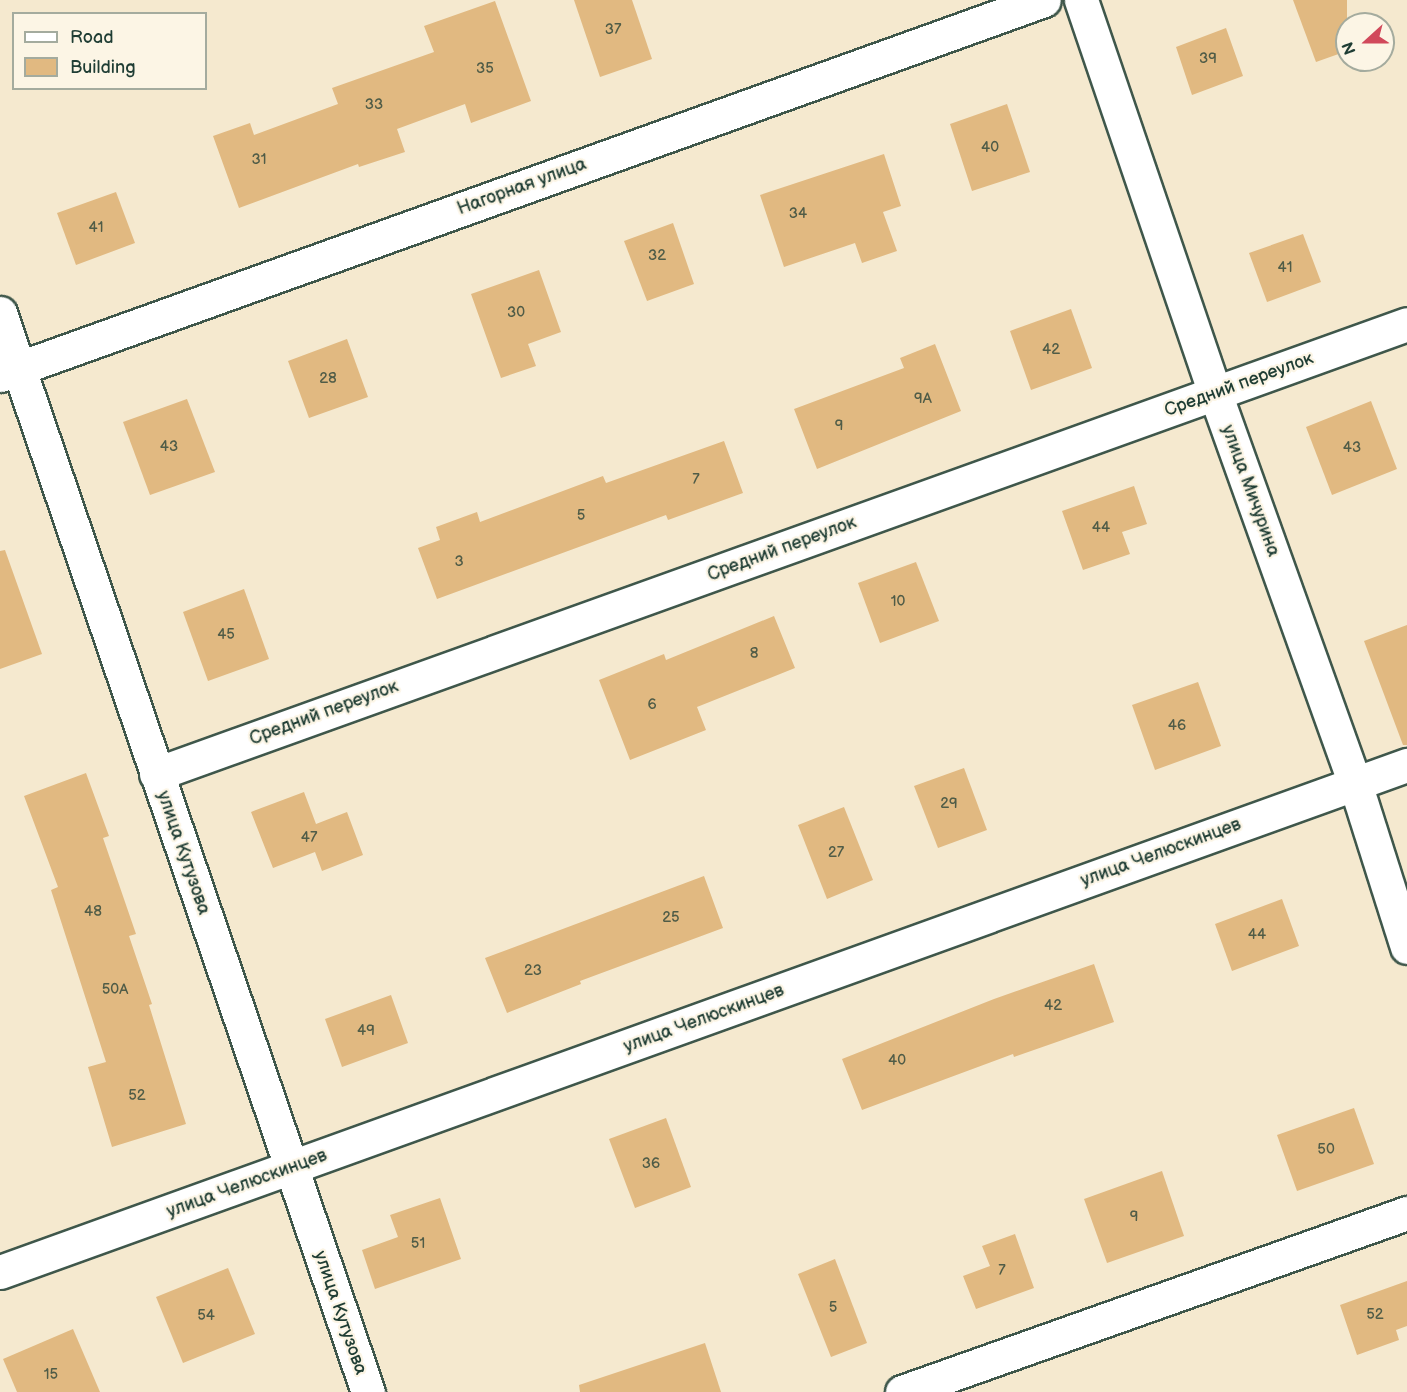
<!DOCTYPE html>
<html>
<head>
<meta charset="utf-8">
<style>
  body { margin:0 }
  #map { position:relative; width:1407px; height:1392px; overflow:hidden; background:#f5e9cf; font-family:"Balsamiq Sans",sans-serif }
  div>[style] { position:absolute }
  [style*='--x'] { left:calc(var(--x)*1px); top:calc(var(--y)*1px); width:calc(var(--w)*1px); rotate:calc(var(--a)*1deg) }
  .building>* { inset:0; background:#e1b981 }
  .roads { filter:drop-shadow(2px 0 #3f574b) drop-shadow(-2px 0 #3f574b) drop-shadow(0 2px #3f574b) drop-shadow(0 -2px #3f574b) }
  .street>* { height:33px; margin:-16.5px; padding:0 16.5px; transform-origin:16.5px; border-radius:16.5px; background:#fff }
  span { translate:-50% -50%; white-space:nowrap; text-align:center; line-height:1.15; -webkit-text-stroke:4.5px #fcf5e5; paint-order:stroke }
  .number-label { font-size:15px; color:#505c47 }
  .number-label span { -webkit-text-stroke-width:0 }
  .street-label { font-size:18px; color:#1f3d34 }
  .legend { position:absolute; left:12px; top:12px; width:195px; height:78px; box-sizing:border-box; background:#fcf5e5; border:2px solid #a4ab9e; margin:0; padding:8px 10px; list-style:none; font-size:18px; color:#1f3d34 }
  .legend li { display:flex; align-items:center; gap:12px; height:30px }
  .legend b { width:30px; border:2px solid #a4ab9e }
  .north { position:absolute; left:1335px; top:12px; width:60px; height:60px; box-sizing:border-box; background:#fcf5e5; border:2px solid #a4ab9e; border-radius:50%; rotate:249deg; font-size:16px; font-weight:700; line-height:24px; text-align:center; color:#1f3d34 }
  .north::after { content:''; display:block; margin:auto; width:21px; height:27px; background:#d1495b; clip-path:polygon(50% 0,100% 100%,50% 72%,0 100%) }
</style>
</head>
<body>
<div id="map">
  <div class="building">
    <i style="clip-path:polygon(574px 0,632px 0,652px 59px,600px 77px)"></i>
    <i style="clip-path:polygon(1293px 0,1347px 0,1347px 51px,1316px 62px)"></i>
    <i style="clip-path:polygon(495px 1px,531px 101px,471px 123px,465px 104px,397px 129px,405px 152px,359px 167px,358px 164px,239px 208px,213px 136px,250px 123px,254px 135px,338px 104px,332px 88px,434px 52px,424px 26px)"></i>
    <i style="clip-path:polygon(1226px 28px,1243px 76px,1192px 95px,1176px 47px)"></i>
    <i style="clip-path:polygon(1007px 104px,1030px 172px,972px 191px,950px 124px)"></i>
    <i style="clip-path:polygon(884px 154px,901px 206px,883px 212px,897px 251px,862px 263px,855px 243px,784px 267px,760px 195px)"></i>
    <i style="clip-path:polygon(116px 192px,135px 243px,76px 265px,57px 213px)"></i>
    <i style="clip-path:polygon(673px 223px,694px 284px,647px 301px,624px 241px)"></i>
    <i style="clip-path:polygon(1303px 234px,1321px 282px,1267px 302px,1249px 253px)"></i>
    <i style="clip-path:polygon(539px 270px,561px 332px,528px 344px,536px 366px,501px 378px,471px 294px)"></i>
    <i style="clip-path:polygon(1071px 309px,1092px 368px,1031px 390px,1010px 331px)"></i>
    <i style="clip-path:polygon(347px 339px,368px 397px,309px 418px,288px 361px)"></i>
    <i style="clip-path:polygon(935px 344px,961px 411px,817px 469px,794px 409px,904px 368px,900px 358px)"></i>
    <i style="clip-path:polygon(187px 399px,215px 472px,150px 495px,123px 422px)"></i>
    <i style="clip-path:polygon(1371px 401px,1397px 469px,1332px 495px,1306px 427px)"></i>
    <i style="clip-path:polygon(724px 441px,743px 493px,668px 520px,666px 515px,437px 599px,418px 548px,440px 540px,436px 527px,477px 512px,480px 522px,603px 476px,606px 483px)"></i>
    <i style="clip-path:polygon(1134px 486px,1147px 524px,1122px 532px,1130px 554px,1083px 570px,1062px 511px)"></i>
    <i style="clip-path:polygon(5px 550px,42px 654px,0 669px,0 551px)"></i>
    <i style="clip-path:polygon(916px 562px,939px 621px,880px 643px,858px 583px)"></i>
    <i style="clip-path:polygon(244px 589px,269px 659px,208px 681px,183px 612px)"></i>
    <i style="clip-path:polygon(774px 616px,795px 668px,697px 707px,706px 730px,630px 760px,599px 680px,664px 654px,666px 660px)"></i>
    <i style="clip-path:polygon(1407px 625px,1407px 745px,1403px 745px,1364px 641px)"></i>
    <i style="clip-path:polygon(1198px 682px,1221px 746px,1155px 770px,1132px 705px)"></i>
    <i style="clip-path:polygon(964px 768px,987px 830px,938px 848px,914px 786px)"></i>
    <i style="clip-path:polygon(86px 773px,109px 836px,103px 838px,136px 934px,129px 936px,152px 1004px,149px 1005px,186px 1124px,112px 1147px,88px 1067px,106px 1062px,51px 890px,58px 887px,24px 796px)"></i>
    <i style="clip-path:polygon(304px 792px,316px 824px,347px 812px,363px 855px,322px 871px,315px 852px,273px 868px,251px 812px)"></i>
    <i style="clip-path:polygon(844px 807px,873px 880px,827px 899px,798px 825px)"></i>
    <i style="clip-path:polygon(704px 876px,723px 928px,580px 981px,581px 984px,507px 1013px,485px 958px)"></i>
    <i style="clip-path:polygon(1282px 899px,1299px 946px,1232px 971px,1215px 924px)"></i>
    <i style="clip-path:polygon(1094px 964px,1114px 1022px,1014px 1057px,1013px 1054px,862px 1110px,842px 1059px,994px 999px)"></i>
    <i style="clip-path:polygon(391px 995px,408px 1043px,342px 1067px,325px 1019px)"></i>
    <i style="clip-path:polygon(1354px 1108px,1374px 1164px,1297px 1191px,1277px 1135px)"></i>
    <i style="clip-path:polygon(666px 1118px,691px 1187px,635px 1208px,609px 1139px)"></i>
    <i style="clip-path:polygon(1162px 1171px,1184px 1236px,1107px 1263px,1084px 1199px)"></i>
    <i style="clip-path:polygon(440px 1198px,461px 1259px,375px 1289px,362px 1250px,398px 1237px,390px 1215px)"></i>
    <i style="clip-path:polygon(1015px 1234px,1034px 1288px,976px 1309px,963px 1276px,990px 1266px,982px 1246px)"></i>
    <i style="clip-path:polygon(835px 1259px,867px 1343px,831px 1357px,798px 1274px)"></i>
    <i style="clip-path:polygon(228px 1268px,255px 1334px,183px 1363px,156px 1297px)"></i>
    <i style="clip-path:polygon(1407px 1281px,1407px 1326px,1396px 1330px,1399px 1340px,1357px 1355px,1340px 1305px)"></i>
    <i style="clip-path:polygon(73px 1329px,100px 1392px,17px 1392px,3px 1359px)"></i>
    <i style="clip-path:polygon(705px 1343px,721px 1392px,580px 1392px,579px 1385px)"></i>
  </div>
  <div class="roads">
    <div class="street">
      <i style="--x:1081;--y:0;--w:415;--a:71.2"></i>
      <i style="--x:1215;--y:393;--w:414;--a:70.3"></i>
      <i style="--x:1355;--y:783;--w:172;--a:72.4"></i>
      <i style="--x:0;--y:313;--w:1140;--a:71.17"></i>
      <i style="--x:0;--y:375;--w:1109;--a:-19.76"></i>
      <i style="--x:156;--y:774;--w:1329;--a:-19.78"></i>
      <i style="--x:0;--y:1272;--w:1496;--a:-19.82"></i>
      <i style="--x:902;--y:1392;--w:536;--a:-19.52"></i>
    </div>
  </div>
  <div class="number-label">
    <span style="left:613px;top:30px">37</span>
    <span style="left:1208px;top:59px">39</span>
    <span style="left:485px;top:69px">35</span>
    <span style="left:374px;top:105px">33</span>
    <span style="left:990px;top:148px">40</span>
    <span style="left:259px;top:160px">31</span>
    <span style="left:798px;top:214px">34</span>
    <span style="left:96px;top:228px">41</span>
    <span style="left:657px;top:256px">32</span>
    <span style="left:1285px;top:268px">41</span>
    <span style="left:516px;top:313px">30</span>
    <span style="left:1051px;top:350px">42</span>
    <span style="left:328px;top:379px">28</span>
    <span style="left:923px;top:399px">9А</span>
    <span style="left:839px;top:426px">9</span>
    <span style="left:169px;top:447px">43</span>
    <span style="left:1352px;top:448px">43</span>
    <span style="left:696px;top:480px">7</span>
    <span style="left:581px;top:516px">5</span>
    <span style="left:1101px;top:528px">44</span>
    <span style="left:459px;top:562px">3</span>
    <span style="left:898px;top:602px">10</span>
    <span style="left:226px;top:635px">45</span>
    <span style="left:754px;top:654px">8</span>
    <span style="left:652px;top:705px">6</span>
    <span style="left:1177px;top:726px">46</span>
    <span style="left:949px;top:804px">29</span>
    <span style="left:309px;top:838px">47</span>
    <span style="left:836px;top:853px">27</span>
    <span style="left:93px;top:912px">48</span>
    <span style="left:671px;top:918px">25</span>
    <span style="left:1257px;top:935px">44</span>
    <span style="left:533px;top:971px">23</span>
    <span style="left:115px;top:990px">50А</span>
    <span style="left:1053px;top:1006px">42</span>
    <span style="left:366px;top:1031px">49</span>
    <span style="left:897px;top:1061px">40</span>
    <span style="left:137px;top:1096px">52</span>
    <span style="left:1326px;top:1150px">50</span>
    <span style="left:651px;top:1164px">36</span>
    <span style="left:1134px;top:1217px">9</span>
    <span style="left:418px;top:1244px">51</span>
    <span style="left:1002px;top:1271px">7</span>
    <span style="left:833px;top:1308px">5</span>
    <span style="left:1375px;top:1315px">52</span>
    <span style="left:206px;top:1316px">54</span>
    <span style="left:51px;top:1375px">15</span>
  </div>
  <div class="street-label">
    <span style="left:522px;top:187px;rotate:-20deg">Нагорная улица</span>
    <span style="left:1239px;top:385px;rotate:-20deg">Средний переулок</span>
    <span style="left:1250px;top:491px;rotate:70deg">улица Мичурина</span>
    <span style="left:782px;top:549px;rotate:-20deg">Средний переулок</span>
    <span style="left:324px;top:713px;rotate:-20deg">Средний переулок</span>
    <span style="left:183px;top:853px;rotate:71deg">улица Кутузова</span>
    <span style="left:1161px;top:853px;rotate:-20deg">улица Челюскинцев</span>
    <span style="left:704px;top:1019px;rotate:-20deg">улица Челюскинцев</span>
    <span style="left:247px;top:1184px;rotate:-20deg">улица Челюскинцев</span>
    <span style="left:340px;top:1313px;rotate:71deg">улица Кутузова</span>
  </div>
  <ul class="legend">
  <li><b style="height:8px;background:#fff"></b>Road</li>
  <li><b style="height:16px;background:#e1b981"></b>Building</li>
  </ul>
  <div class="north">N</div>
</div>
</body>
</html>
